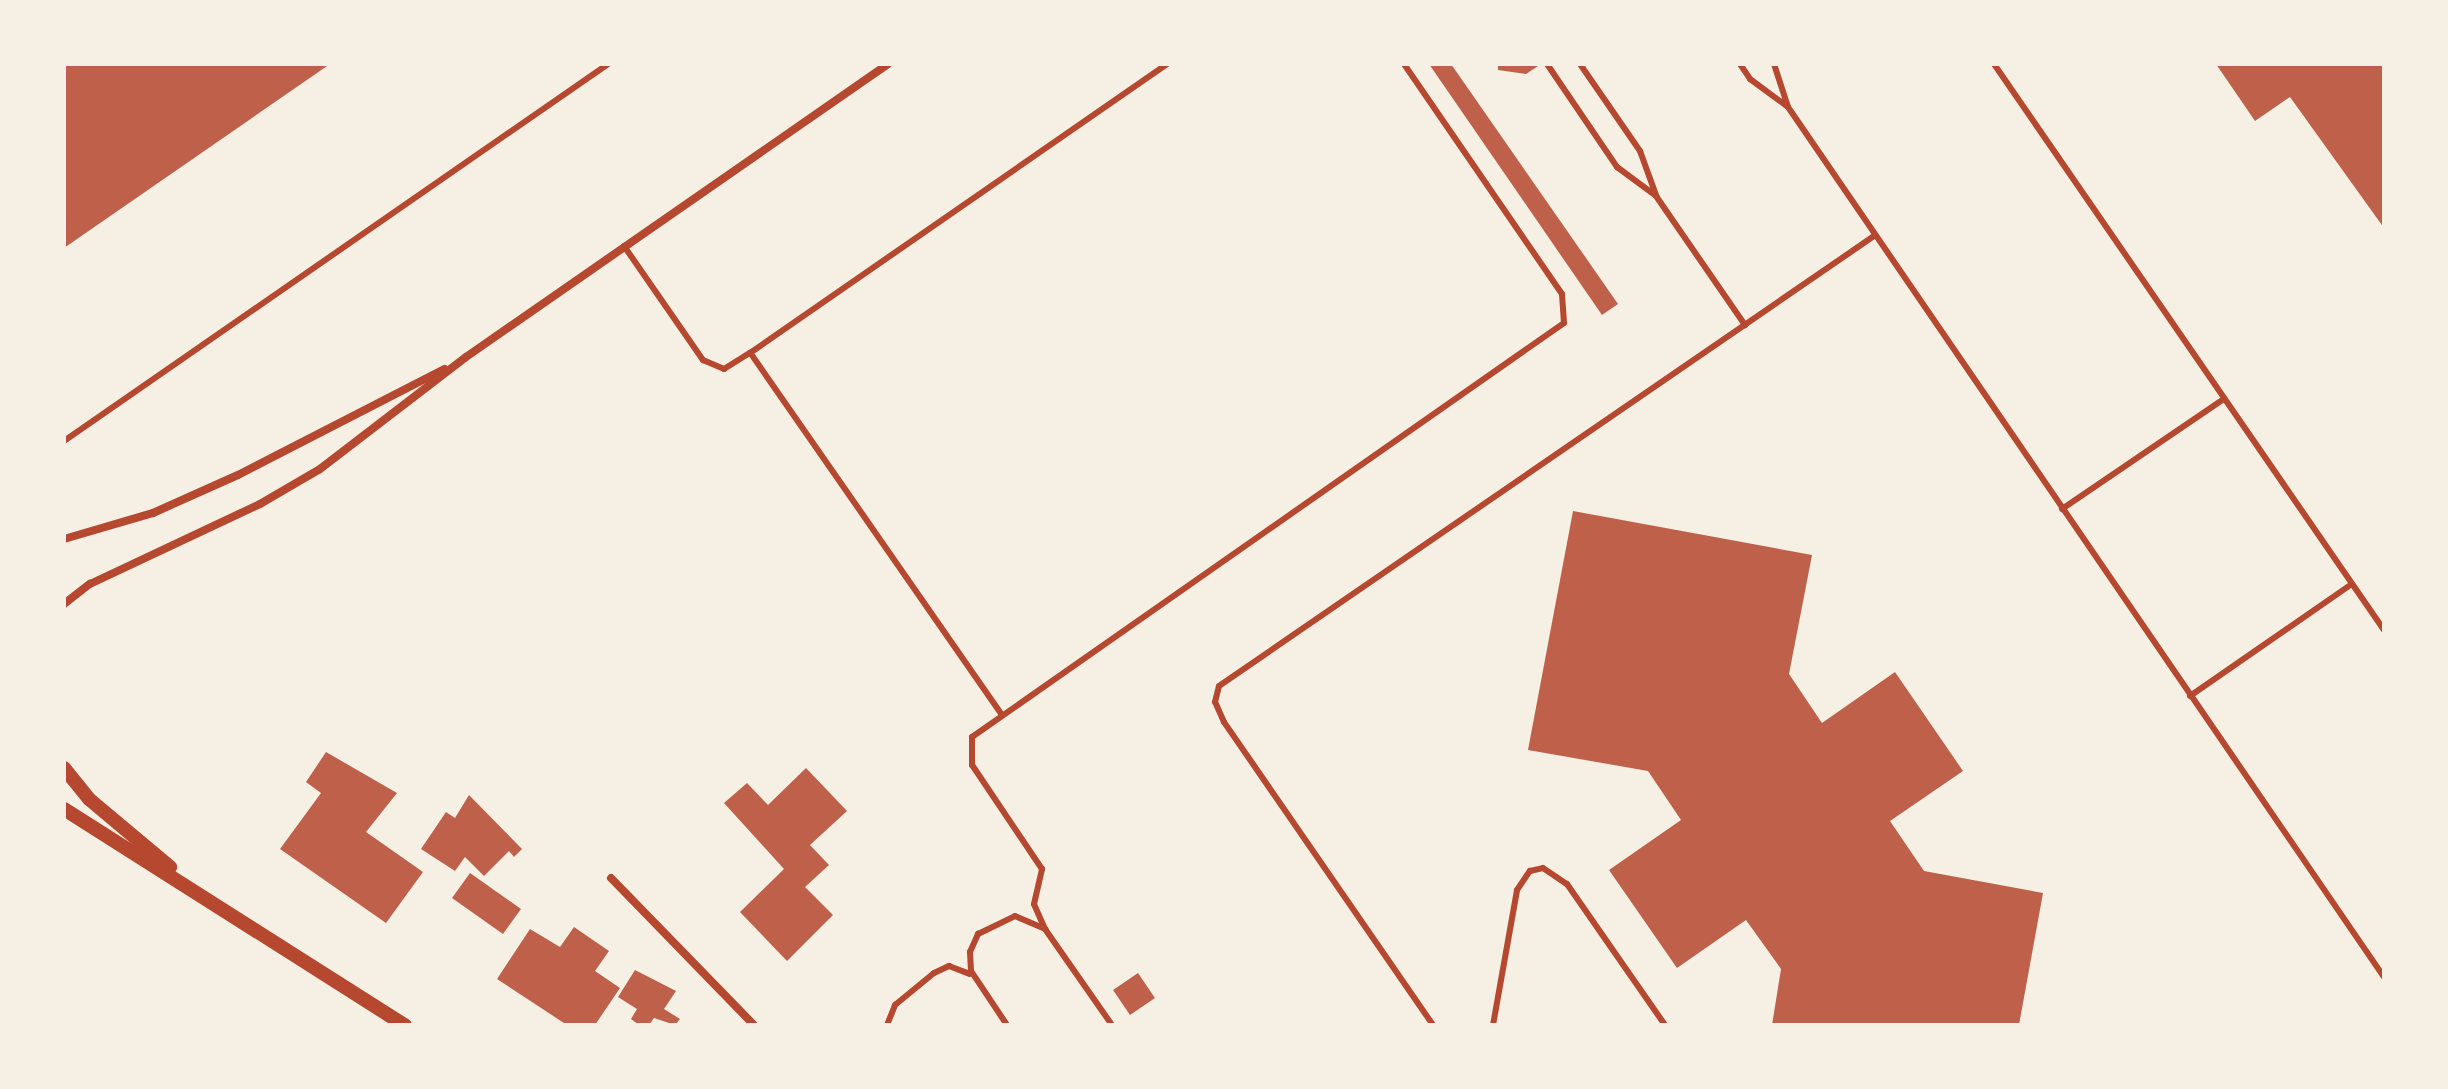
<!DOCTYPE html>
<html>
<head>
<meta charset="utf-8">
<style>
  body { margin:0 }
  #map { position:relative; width:2448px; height:1089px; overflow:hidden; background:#f6efe4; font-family:Raleway,sans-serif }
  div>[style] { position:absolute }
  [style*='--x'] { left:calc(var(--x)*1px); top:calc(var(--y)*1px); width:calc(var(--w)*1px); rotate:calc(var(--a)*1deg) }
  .building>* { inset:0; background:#bf614a }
  .service>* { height:6px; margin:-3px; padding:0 3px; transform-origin:3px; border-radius:3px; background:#b5482f }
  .minor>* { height:8px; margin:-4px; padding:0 4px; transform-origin:4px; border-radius:4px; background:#b5482f }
  .tertiary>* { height:14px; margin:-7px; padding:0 7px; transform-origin:7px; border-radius:7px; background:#b5482f }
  span { translate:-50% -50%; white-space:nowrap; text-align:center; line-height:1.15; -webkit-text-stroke:8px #f6efe4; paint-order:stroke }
  .frame { position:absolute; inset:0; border:66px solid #f6efe4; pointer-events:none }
</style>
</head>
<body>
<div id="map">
  <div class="building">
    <i style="clip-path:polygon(64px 64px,330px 64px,64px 248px)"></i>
    <i style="clip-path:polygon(1429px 64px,1451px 64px,1618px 304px,1602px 315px)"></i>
    <i style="clip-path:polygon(1498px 64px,1541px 64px,1526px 74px,1498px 70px)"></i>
    <i style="clip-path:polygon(2216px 64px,2384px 64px,2384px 228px,2290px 97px,2255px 121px)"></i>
    <i style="clip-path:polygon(1573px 511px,1812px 555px,1789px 674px,1822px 723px,1895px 672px,1963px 771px,1890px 821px,1924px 871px,2043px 893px,2019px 1025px,1772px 1025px,1781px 969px,1746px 920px,1677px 968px,1609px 870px,1681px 820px,1648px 771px,1528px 750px)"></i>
    <i style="clip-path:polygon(326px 752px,397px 793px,366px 832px,423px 872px,386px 923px,280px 849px,321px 793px,306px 782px)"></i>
    <i style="clip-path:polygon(806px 768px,847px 811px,810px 845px,829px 865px,805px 887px,833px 915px,787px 961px,740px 912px,784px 869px,724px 803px,747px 783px,768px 805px)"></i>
    <i style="clip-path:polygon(469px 795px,522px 849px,514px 857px,509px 851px,484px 876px,465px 857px,455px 871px,421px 849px,446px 812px,455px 818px)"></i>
    <i style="clip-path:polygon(470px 873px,521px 909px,503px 934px,452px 898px)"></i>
    <i style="clip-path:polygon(574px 927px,609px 951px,595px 971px,620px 988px,595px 1025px,567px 1025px,497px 979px,530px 929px,560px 947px)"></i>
    <i style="clip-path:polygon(635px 970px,676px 991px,664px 1009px,680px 1019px,675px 1025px,654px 1018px,649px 1025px,639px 1025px,631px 1019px,637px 1009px,618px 997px)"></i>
    <i style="clip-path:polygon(1138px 973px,1155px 998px,1130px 1015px,1113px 990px)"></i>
  </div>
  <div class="service">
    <i style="--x:1547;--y:64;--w:125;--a:55.8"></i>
    <i style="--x:1617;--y:167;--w:49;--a:36.6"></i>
    <i style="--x:1656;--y:196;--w:157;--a:55.4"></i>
    <i style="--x:1580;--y:64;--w:106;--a:55.4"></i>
    <i style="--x:1640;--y:151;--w:47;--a:70"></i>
    <i style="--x:1740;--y:64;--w:18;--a:56"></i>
    <i style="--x:1750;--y:79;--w:47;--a:36.4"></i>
    <i style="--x:1788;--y:107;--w:1055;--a:55.59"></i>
    <i style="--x:1774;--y:64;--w:45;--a:72"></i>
    <i style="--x:1994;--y:64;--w:687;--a:55.43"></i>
    <i style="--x:624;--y:246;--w:139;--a:55.3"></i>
    <i style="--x:703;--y:360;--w:23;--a:23"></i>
    <i style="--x:724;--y:369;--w:31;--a:-32"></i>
    <i style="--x:64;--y:441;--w:662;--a:-34.72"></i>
    <i style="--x:2062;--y:509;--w:196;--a:-34.2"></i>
    <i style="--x:2190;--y:696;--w:197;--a:-34.7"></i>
    <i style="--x:1002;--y:715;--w:441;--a:-124.8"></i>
    <i style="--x:750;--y:353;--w:507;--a:-34.72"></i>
    <i style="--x:1045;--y:929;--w:27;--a:-114"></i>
    <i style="--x:1034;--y:904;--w:36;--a:-77"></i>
    <i style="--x:1042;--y:869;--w:125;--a:-123.9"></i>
    <i style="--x:972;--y:765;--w:28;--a:-90"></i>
    <i style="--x:972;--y:737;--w:722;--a:-34.97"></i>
    <i style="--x:1564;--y:323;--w:29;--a:-94"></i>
    <i style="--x:1562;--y:294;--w:279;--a:-124.5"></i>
    <i style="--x:887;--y:1025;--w:22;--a:-68"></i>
    <i style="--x:895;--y:1005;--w:50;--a:-39.4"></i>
    <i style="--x:934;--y:973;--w:17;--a:-25"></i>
    <i style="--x:949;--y:966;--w:22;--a:21"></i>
    <i style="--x:1007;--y:1025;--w:65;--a:-123.7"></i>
    <i style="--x:971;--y:971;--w:19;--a:-93"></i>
    <i style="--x:970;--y:952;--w:20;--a:-66"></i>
    <i style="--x:978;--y:934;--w:41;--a:-25.9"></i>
    <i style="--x:1015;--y:916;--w:33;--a:23"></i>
    <i style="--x:1045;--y:929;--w:117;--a:55.1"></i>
    <i style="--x:1433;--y:1025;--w:368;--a:-124.6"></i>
    <i style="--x:1224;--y:722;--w:22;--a:-114"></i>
    <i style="--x:1215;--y:702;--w:16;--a:-76"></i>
    <i style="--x:1219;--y:686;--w:795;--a:-34.49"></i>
    <i style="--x:1493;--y:1025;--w:137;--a:-79.9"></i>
    <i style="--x:1517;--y:890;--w:23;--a:-56"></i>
    <i style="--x:1530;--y:871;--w:13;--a:-13"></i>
    <i style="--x:1543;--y:868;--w:29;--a:34"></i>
    <i style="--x:1567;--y:884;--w:172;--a:55.2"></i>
  </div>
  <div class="minor">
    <i style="--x:64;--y:539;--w:93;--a:-16.3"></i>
    <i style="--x:153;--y:513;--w:93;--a:-24.1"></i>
    <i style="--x:238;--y:475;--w:232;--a:-27.2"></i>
    <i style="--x:64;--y:604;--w:33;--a:-38"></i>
    <i style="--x:90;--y:584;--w:188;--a:-25.2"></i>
    <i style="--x:260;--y:504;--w:69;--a:-30.3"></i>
    <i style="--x:320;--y:469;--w:184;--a:-37.5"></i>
    <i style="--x:466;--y:357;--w:514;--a:-34.77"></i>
    <i style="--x:611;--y:878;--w:205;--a:45.8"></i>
  </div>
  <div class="tertiary">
    <i style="--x:64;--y:768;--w:40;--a:51"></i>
    <i style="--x:89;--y:799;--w:106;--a:40"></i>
    <i style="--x:64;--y:809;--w:404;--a:32.4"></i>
  </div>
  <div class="frame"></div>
</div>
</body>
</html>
